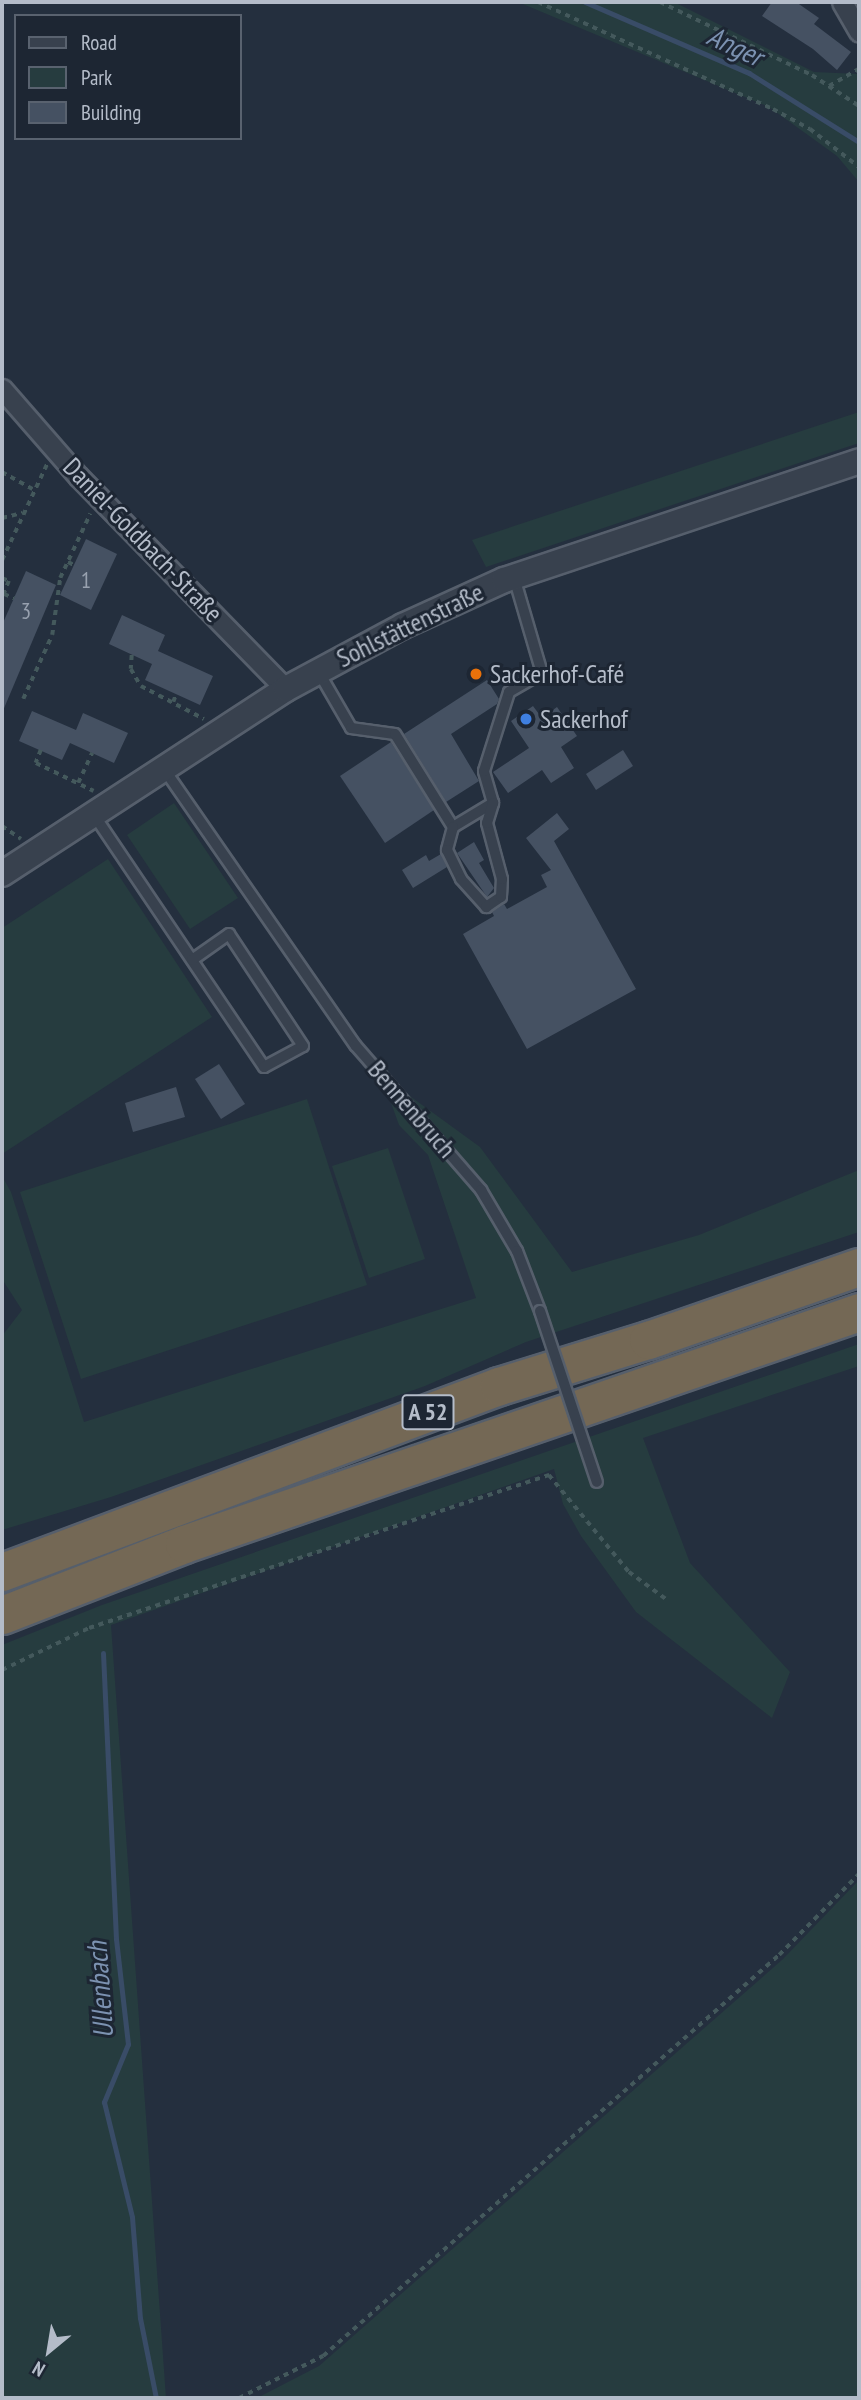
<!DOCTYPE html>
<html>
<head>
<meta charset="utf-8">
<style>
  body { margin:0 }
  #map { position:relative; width:861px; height:2400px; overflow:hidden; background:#242f3e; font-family:"PT Sans Narrow",sans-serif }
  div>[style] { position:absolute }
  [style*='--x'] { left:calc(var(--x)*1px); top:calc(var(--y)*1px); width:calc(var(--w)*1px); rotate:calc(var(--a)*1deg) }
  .green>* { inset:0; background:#263c3f }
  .stream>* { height:5px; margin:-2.5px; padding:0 2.5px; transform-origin:2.5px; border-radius:2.5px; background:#394c67 }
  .building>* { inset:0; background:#455162 }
  .path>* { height:3.5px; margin-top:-1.75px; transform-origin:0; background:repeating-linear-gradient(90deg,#44595c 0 5px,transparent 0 10px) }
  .roads { filter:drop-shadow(2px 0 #565f6c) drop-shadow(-2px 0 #565f6c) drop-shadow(0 2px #565f6c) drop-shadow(0 -2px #565f6c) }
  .service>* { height:10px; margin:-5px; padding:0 5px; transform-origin:5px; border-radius:5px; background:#38414e }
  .minor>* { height:19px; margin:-9.5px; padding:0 9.5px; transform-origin:9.5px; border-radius:9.5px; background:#38414e }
  .tertiary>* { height:24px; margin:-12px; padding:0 12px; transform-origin:12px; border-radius:12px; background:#38414e }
  .motorway>* { height:37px; margin:-18.5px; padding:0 18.5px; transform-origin:18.5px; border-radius:18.5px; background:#746855 }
  .bridges { filter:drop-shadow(2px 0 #565f6c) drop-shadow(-2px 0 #565f6c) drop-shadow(0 2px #565f6c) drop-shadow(0 -2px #565f6c) }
  .service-bridge>* { height:10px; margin:-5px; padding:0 5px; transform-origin:5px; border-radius:5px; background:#38414e }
  .dots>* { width:19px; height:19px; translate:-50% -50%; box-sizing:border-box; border:4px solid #1d2633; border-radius:50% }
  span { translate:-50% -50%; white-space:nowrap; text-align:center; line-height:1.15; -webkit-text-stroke:6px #1d2633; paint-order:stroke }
  .number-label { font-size:23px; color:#98a1af }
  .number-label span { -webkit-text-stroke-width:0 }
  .shield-label span { padding:2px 5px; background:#1d2633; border:2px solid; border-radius:5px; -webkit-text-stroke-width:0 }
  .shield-label { font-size:24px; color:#b4bcc9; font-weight:700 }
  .street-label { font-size:26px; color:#b4bcc9 }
  .poi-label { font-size:26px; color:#b4bcc9 }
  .left { translate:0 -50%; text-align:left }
  .water-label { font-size:28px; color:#7c92b1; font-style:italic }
  .frame { position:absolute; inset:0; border:4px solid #b4bcc9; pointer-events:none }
  .legend { position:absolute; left:14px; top:14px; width:228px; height:126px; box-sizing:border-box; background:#1d2633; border:2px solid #59626f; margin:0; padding:9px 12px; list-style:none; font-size:21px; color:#b4bcc9 }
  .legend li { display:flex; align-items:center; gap:14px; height:35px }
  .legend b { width:35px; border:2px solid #59626f }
  .north { position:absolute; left:14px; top:2316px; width:70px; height:70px; -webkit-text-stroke:5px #1d2633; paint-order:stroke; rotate:210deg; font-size:19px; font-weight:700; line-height:28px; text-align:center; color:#b4bcc9 }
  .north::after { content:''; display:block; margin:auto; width:24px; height:32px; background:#b4bcc9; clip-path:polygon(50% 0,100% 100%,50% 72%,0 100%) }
</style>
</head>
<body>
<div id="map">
  <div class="green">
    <i style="clip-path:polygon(518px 2px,674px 2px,814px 72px,859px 74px,859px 182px,837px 156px,769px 107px)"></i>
    <i style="clip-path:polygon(859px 412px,859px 443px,486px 567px,472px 540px)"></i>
    <i style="clip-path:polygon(174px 803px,238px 898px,190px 929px,127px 835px)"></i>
    <i style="clip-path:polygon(108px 859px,212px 1017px,2px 1154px,2px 928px)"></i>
    <i style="clip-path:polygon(381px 1075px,480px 1147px,572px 1272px,699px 1235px,859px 1170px,859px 1232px,526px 1342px,425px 1386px,111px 1497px,2px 1530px,2px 1336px,22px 1310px,2px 1279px,2px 1176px,11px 1192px,84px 1422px,476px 1298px,428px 1155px,399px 1125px)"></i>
    <i style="clip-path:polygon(307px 1099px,367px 1285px,81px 1379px,20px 1192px)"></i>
    <i style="clip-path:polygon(388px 1148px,425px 1259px,369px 1278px,332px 1166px)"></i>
    <i style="clip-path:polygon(859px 1344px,859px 1366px,643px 1438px,690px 1563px,790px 1672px,772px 1718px,636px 1612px,581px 1536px,563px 1504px,554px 1469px,111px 1625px,166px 2398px,2px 2398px,2px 1645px,102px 1605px)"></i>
    <i style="clip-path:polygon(859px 1880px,859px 2398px,257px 2398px,319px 2366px,783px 1959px)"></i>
  </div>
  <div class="stream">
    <i style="--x:585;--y:2;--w:179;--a:23.4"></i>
    <i style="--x:749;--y:73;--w:130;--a:32.1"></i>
    <i style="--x:103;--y:1653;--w:286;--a:87.4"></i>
    <i style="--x:116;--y:1939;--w:106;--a:83.5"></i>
    <i style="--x:128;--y:2044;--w:63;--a:112.5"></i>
    <i style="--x:104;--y:2102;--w:118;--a:76.3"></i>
    <i style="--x:132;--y:2217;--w:101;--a:85.5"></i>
    <i style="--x:140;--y:2318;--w:82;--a:78.7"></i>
  </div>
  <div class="building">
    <i style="clip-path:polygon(772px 2px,796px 2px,819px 18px,814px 24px,851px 52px,837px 70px,813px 49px,762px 16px)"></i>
    <i style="clip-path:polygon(86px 539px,117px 554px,91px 610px,60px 595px)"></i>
    <i style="clip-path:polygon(26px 571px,56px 585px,2px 713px,2px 625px)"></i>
    <i style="clip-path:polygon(122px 615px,165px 635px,158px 651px,213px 676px,200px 705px,145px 680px,152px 664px,109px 644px)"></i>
    <i style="clip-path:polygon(487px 680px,499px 699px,497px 704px,451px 734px,479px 781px,446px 802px,404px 734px)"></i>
    <i style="clip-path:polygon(533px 706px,542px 718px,557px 707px,577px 736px,561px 747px,574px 768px,551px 783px,542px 770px,508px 793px,493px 772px,529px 748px,511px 721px)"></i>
    <i style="clip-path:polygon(32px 711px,76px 730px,83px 713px,128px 733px,114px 763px,70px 743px,62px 760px,19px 741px)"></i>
    <i style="clip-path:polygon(391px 742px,434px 810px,385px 843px,340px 776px)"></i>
    <i style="clip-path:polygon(623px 750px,633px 766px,596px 790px,586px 774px)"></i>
    <i style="clip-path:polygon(557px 813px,569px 829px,554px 841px,636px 989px,527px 1049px,463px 934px,494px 916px,492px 912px,504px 904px,507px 909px,547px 887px,541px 875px,551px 870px,526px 838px)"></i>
    <i style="clip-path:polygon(474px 842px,484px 860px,479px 863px,494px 888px,487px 897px,457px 853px)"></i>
    <i style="clip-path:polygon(441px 854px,447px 867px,413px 888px,402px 870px,426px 855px,429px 861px)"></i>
    <i style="clip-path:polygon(219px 1064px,245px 1104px,221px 1119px,195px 1079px)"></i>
    <i style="clip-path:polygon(176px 1087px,185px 1117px,133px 1132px,125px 1103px)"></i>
  </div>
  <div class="path">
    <i style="--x:538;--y:2;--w:258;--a:24.5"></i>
    <i style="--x:773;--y:109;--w:42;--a:28.4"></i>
    <i style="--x:810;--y:129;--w:62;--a:37.8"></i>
    <i style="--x:660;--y:2;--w:169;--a:25.7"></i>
    <i style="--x:812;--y:75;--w:56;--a:33.4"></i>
    <i style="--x:829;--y:86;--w:34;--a:-30"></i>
    <i style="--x:2;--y:472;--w:35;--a:29"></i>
    <i style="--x:2;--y:518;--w:21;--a:-14"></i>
    <i style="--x:2;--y:560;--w:106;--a:-64.9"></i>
    <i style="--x:68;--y:562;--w:7;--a:27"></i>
    <i style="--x:2;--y:578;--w:8;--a:23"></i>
    <i style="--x:9;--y:581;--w:19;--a:111"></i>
    <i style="--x:4;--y:594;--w:11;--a:22"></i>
    <i style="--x:132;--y:655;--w:14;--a:94"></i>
    <i style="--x:131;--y:669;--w:20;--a:60"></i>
    <i style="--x:141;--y:686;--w:71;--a:27.6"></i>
    <i style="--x:23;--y:699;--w:70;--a:-65.6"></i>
    <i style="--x:52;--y:635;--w:58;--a:-82"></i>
    <i style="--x:60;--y:578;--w:71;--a:-64.9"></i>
    <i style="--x:173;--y:702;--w:9;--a:-69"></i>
    <i style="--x:41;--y:750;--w:14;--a:111"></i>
    <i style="--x:36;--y:763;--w:64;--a:25.8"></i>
    <i style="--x:78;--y:783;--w:33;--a:-65"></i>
    <i style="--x:2;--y:826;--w:23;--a:34"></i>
    <i style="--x:2;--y:1670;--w:97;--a:-25.8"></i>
    <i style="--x:89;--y:1628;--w:485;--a:-18.4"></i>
    <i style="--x:549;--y:1475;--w:126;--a:50.5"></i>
    <i style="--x:629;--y:1572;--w:46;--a:36.1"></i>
    <i style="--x:239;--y:2398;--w:94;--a:-26.6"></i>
    <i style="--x:323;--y:2356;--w:607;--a:-41.33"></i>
    <i style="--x:779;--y:1955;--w:114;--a:-45.4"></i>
  </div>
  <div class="roads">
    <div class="service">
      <i style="--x:318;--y:671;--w:66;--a:59.9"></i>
      <i style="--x:351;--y:728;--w:44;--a:7.8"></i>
      <i style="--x:395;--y:734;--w:110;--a:58.1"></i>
      <i style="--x:453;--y:827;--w:47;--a:-31"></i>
      <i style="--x:493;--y:803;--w:33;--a:-106"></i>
      <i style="--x:484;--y:771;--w:83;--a:-72.4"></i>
      <i style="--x:509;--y:692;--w:38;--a:-30"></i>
      <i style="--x:542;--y:673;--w:100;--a:-106.3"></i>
      <i style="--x:164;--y:769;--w:337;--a:55.3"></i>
      <i style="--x:356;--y:1046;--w:191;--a:49"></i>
      <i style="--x:481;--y:1190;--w:71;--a:59.5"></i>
      <i style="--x:517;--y:1251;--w:64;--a:69"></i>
      <i style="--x:94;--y:815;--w:304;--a:56"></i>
      <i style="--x:264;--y:1067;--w:44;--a:-28.3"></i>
      <i style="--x:303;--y:1046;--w:134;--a:-123.5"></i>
      <i style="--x:229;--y:934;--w:45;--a:144.9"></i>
      <i style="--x:453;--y:827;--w:24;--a:105"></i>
      <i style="--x:447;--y:850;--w:32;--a:64"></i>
      <i style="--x:461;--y:879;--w:38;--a:48"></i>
      <i style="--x:486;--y:907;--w:18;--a:-34"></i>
      <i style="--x:501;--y:897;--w:18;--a:-87"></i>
      <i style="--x:502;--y:879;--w:58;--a:-105"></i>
      <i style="--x:487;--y:823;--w:21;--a:-73"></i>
    </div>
    <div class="minor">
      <i style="--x:842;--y:2;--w:34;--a:60"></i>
      <i style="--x:2;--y:389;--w:116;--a:48.9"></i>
      <i style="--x:78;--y:476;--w:298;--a:45.7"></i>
    </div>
    <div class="tertiary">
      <i style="--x:2;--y:874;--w:339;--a:-33.1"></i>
      <i style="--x:286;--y:689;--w:133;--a:-28.3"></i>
      <i style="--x:403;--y:626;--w:111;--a:-24.5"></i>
      <i style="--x:504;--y:580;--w:374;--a:-18.5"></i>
    </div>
    <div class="motorway">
      <i style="--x:2;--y:1572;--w:531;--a:-20.52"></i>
      <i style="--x:499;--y:1386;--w:156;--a:-17.2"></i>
      <i style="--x:648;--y:1340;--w:223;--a:-19.1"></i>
      <i style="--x:2;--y:1615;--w:195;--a:-21.3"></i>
      <i style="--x:184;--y:1544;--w:714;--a:-18.97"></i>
    </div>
  </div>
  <div class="bridges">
    <div class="service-bridge">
      <i style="--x:540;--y:1311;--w:180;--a:71.6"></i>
    </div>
  </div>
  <div class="dots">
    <i style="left:476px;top:674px;background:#e8710a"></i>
    <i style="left:526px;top:719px;background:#3f7fe0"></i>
  </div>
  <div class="number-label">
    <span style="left:86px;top:580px">1</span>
    <span style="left:26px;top:611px">3</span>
  </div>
  <div class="shield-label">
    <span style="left:428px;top:1412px">A 52</span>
  </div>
  <div class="street-label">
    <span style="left:143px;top:540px;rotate:46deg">Daniel-Goldbach-Straße</span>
    <span style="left:410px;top:625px;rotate:-26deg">Sohlstättenstraße</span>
    <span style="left:412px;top:1109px;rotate:49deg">Bennenbruch</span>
  </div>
  <div class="poi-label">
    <span class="left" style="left:490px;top:674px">Sackerhof-Café</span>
    <span class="left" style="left:540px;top:719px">Sackerhof</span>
  </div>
  <div class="water-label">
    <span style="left:735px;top:46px;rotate:25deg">Anger</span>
    <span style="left:100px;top:1990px;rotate:-94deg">Ullenbach</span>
  </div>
  <div class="frame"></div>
  <ul class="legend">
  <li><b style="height:9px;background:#38414e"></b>Road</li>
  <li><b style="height:19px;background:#263c3f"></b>Park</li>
  <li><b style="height:19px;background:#455162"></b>Building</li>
  </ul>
  <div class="north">N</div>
</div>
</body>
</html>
